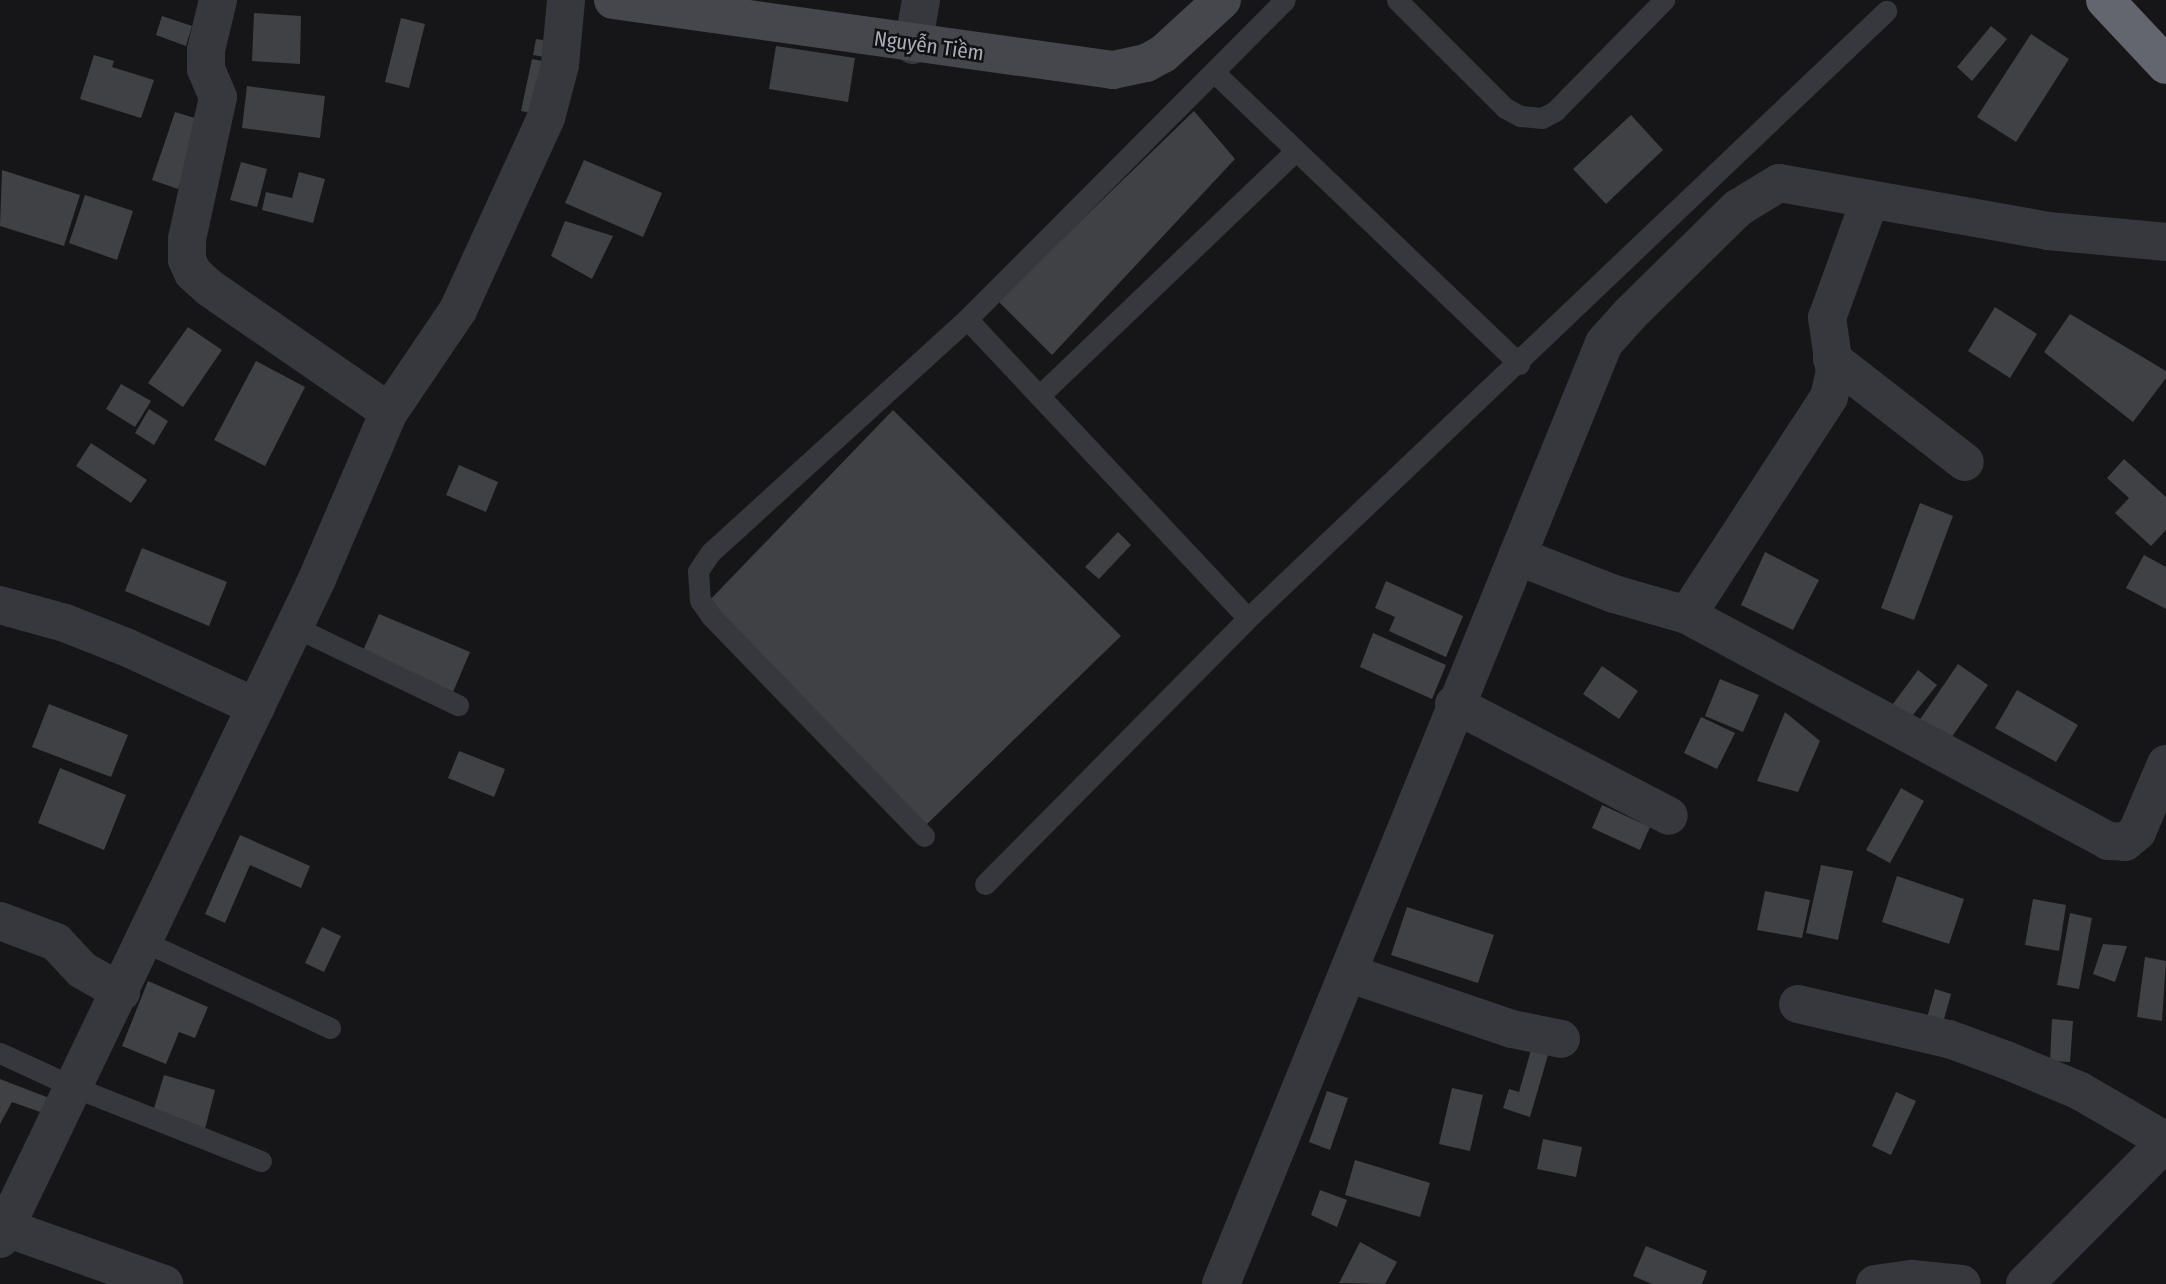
<!DOCTYPE html>
<html>
<head>
<meta charset="utf-8">
<style>
  body { margin:0 }
  #map { position:relative; width:2166px; height:1284px; overflow:hidden; background:#161618; font-family:"Fira Sans Condensed",sans-serif }
  div>[style] { position:absolute }
  [style*='--x'] { left:calc(var(--x)*1px); top:calc(var(--y)*1px); width:calc(var(--w)*1px); rotate:calc(var(--a)*1deg) }
  .building>* { inset:0; background:#404145 }
  .lane>* { height:21px; margin:-10.5px; padding:0 10.5px; transform-origin:10.5px; border-radius:10.5px; background:#37383d }
  .street>* { height:38px; margin:-19px; padding:0 19px; transform-origin:19px; border-radius:19px; background:#37383d }
  .secondary>* { height:38px; margin:-19px; padding:0 19px; transform-origin:19px; border-radius:19px; background:#45474d }
  .highway>* { height:38px; margin:-19px; padding:0 19px; transform-origin:19px; border-radius:19px; background:#63666e }
  span { translate:-50% -50%; white-space:nowrap; text-align:center; line-height:1.15; -webkit-text-stroke:5px #111113; paint-order:stroke }
  .street-label { font-size:21px; color:#a8adb8 }
</style>
</head>
<body>
<div id="map">
  <div class="building">
    <i style="clip-path:polygon(254px 13px,301px 16px,300px 64px,252px 61px)"></i>
    <i style="clip-path:polygon(162px 16px,192px 26px,186px 46px,156px 35px)"></i>
    <i style="clip-path:polygon(401px 18px,425px 24px,409px 88px,385px 82px)"></i>
    <i style="clip-path:polygon(1991px 26px,2007px 39px,1972px 81px,1957px 67px)"></i>
    <i style="clip-path:polygon(2031px 34px,2069px 59px,2016px 142px,1977px 117px)"></i>
    <i style="clip-path:polygon(536px 39px,559px 43px,556px 59px,533px 55px)"></i>
    <i style="clip-path:polygon(776px 46px,855px 58px,848px 102px,769px 89px)"></i>
    <i style="clip-path:polygon(94px 55px,114px 61px,112px 67px,154px 80px,141px 118px,80px 99px)"></i>
    <i style="clip-path:polygon(532px 59px,557px 64px,545px 116px,521px 111px)"></i>
    <i style="clip-path:polygon(247px 86px,325px 96px,320px 138px,242px 128px)"></i>
    <i style="clip-path:polygon(1194px 111px,1235px 159px,1052px 355px,998px 301px)"></i>
    <i style="clip-path:polygon(175px 112px,201px 120px,178px 189px,152px 180px)"></i>
    <i style="clip-path:polygon(1631px 115px,1663px 150px,1606px 204px,1573px 169px)"></i>
    <i style="clip-path:polygon(584px 160px,662px 193px,643px 237px,565px 203px)"></i>
    <i style="clip-path:polygon(241px 162px,267px 169px,257px 207px,230px 200px)"></i>
    <i style="clip-path:polygon(2px 170px,80px 195px,64px 246px,0 226px)"></i>
    <i style="clip-path:polygon(299px 172px,325px 179px,313px 223px,262px 210px,266px 192px,292px 198px)"></i>
    <i style="clip-path:polygon(85px 195px,133px 211px,117px 260px,69px 243px)"></i>
    <i style="clip-path:polygon(565px 221px,613px 236px,592px 279px,551px 256px)"></i>
    <i style="clip-path:polygon(1995px 307px,2037px 334px,2010px 378px,1968px 351px)"></i>
    <i style="clip-path:polygon(2070px 314px,2166px 371px,2166px 378px,2133px 422px,2044px 352px)"></i>
    <i style="clip-path:polygon(188px 327px,222px 350px,183px 407px,148px 383px)"></i>
    <i style="clip-path:polygon(256px 361px,305px 387px,265px 466px,214px 440px)"></i>
    <i style="clip-path:polygon(121px 384px,151px 401px,135px 427px,106px 409px)"></i>
    <i style="clip-path:polygon(149px 409px,168px 421px,154px 445px,135px 433px)"></i>
    <i style="clip-path:polygon(893px 410px,1121px 636px,925px 826px,707px 603px)"></i>
    <i style="clip-path:polygon(91px 443px,147px 480px,131px 503px,76px 466px)"></i>
    <i style="clip-path:polygon(2124px 459px,2166px 497px,2166px 530px,2151px 546px,2115px 513px,2129px 498px,2107px 478px)"></i>
    <i style="clip-path:polygon(459px 465px,498px 482px,486px 512px,446px 495px)"></i>
    <i style="clip-path:polygon(1920px 503px,1953px 516px,1914px 620px,1881px 608px)"></i>
    <i style="clip-path:polygon(1118px 532px,1131px 545px,1099px 579px,1085px 567px)"></i>
    <i style="clip-path:polygon(142px 548px,227px 582px,209px 626px,125px 591px)"></i>
    <i style="clip-path:polygon(1765px 552px,1819px 580px,1793px 630px,1741px 605px)"></i>
    <i style="clip-path:polygon(2144px 555px,2166px 567px,2166px 609px,2126px 588px)"></i>
    <i style="clip-path:polygon(1386px 581px,1463px 616px,1446px 657px,1389px 631px,1395px 617px,1375px 608px)"></i>
    <i style="clip-path:polygon(379px 614px,470px 652px,453px 692px,362px 653px)"></i>
    <i style="clip-path:polygon(1373px 633px,1446px 665px,1432px 699px,1360px 667px)"></i>
    <i style="clip-path:polygon(1958px 664px,1988px 685px,1949px 741px,1919px 721px)"></i>
    <i style="clip-path:polygon(1602px 666px,1638px 691px,1619px 719px,1583px 694px)"></i>
    <i style="clip-path:polygon(1918px 670px,1937px 685px,1908px 721px,1890px 708px)"></i>
    <i style="clip-path:polygon(1720px 679px,1759px 695px,1743px 732px,1705px 716px)"></i>
    <i style="clip-path:polygon(2017px 690px,2078px 725px,2056px 762px,1995px 728px)"></i>
    <i style="clip-path:polygon(49px 704px,128px 735px,111px 777px,32px 747px)"></i>
    <i style="clip-path:polygon(1785px 712px,1820px 741px,1798px 792px,1757px 781px)"></i>
    <i style="clip-path:polygon(1701px 717px,1735px 733px,1717px 769px,1684px 753px)"></i>
    <i style="clip-path:polygon(459px 751px,505px 769px,494px 797px,448px 778px)"></i>
    <i style="clip-path:polygon(60px 768px,126px 795px,104px 850px,38px 823px)"></i>
    <i style="clip-path:polygon(1901px 788px,1924px 801px,1890px 863px,1866px 850px)"></i>
    <i style="clip-path:polygon(1602px 805px,1650px 827px,1640px 850px,1592px 828px)"></i>
    <i style="clip-path:polygon(240px 835px,310px 866px,301px 888px,250px 865px,225px 923px,205px 914px)"></i>
    <i style="clip-path:polygon(1821px 865px,1853px 871px,1838px 940px,1806px 933px)"></i>
    <i style="clip-path:polygon(1897px 876px,1964px 899px,1949px 944px,1882px 922px)"></i>
    <i style="clip-path:polygon(1765px 891px,1810px 900px,1802px 938px,1757px 930px)"></i>
    <i style="clip-path:polygon(2033px 899px,2066px 905px,2059px 951px,2025px 945px)"></i>
    <i style="clip-path:polygon(1407px 907px,1494px 935px,1478px 983px,1391px 955px)"></i>
    <i style="clip-path:polygon(2070px 913px,2092px 918px,2079px 989px,2057px 985px)"></i>
    <i style="clip-path:polygon(322px 927px,341px 936px,324px 972px,305px 963px)"></i>
    <i style="clip-path:polygon(2103px 944px,2127px 946px,2115px 982px,2093px 974px)"></i>
    <i style="clip-path:polygon(2145px 957px,2166px 961px,2162px 1021px,2137px 1017px)"></i>
    <i style="clip-path:polygon(148px 981px,208px 1007px,195px 1038px,179px 1032px,166px 1064px,122px 1046px)"></i>
    <i style="clip-path:polygon(1935px 989px,1951px 994px,1941px 1030px,1925px 1025px)"></i>
    <i style="clip-path:polygon(2052px 1019px,2073px 1021px,2070px 1062px,2050px 1061px)"></i>
    <i style="clip-path:polygon(1531px 1050px,1548px 1055px,1530px 1117px,1503px 1108px,1509px 1089px,1519px 1092px)"></i>
    <i style="clip-path:polygon(164px 1075px,215px 1090px,205px 1129px,152px 1115px)"></i>
    <i style="clip-path:polygon(0 1079px,49px 1098px,43px 1113px,12px 1102px,0 1124px)"></i>
    <i style="clip-path:polygon(1452px 1088px,1483px 1095px,1470px 1151px,1439px 1144px)"></i>
    <i style="clip-path:polygon(1327px 1091px,1348px 1098px,1330px 1150px,1309px 1142px)"></i>
    <i style="clip-path:polygon(1896px 1092px,1916px 1101px,1891px 1155px,1872px 1146px)"></i>
    <i style="clip-path:polygon(1543px 1139px,1582px 1147px,1576px 1177px,1537px 1169px)"></i>
    <i style="clip-path:polygon(1355px 1160px,1430px 1183px,1420px 1217px,1345px 1195px)"></i>
    <i style="clip-path:polygon(1320px 1190px,1347px 1200px,1337px 1227px,1311px 1215px)"></i>
    <i style="clip-path:polygon(1360px 1242px,1397px 1262px,1385px 1284px,1339px 1283px)"></i>
    <i style="clip-path:polygon(1646px 1246px,1707px 1271px,1702px 1284px,1652px 1284px,1633px 1276px)"></i>
  </div>
  <div class="lane">
    <i style="--x:1397;--y:0;--w:153;--a:45"></i>
    <i style="--x:1505;--y:108;--w:17;--a:28"></i>
    <i style="--x:1520;--y:116;--w:22;--a:5"></i>
    <i style="--x:1542;--y:118;--w:15;--a:-28"></i>
    <i style="--x:1555;--y:111;--w:156;--a:-45.5"></i>
    <i style="--x:1215;--y:73;--w:421;--a:43.7"></i>
    <i style="--x:967;--y:319;--w:410;--a:46.8"></i>
    <i style="--x:1039;--y:396;--w:354;--a:-43.7"></i>
    <i style="--x:295;--y:627;--w:181;--a:25.6"></i>
    <i style="--x:924;--y:836;--w:306;--a:-134.1"></i>
    <i style="--x:711;--y:616;--w:19;--a:-125"></i>
    <i style="--x:700;--y:600;--w:29;--a:-94"></i>
    <i style="--x:698;--y:571;--w:23;--a:-56"></i>
    <i style="--x:711;--y:552;--w:346;--a:-42.3"></i>
    <i style="--x:967;--y:319;--w:450;--a:-45.1"></i>
    <i style="--x:985;--y:884;--w:374;--a:-45.3"></i>
    <i style="--x:1248;--y:618;--w:881;--a:-43.57"></i>
    <i style="--x:145;--y:942;--w:204;--a:24.9"></i>
    <i style="--x:0;--y:1053;--w:81;--a:24.7"></i>
    <i style="--x:74;--y:1087;--w:201;--a:21.6"></i>
  </div>
  <div class="street">
    <i style="--x:218;--y:0;--w:51;--a:103.5"></i>
    <i style="--x:206;--y:50;--w:19;--a:90"></i>
    <i style="--x:206;--y:69;--w:30;--a:67"></i>
    <i style="--x:218;--y:97;--w:145;--a:102.3"></i>
    <i style="--x:187;--y:239;--w:21;--a:90"></i>
    <i style="--x:187;--y:260;--w:14;--a:65"></i>
    <i style="--x:193;--y:273;--w:24;--a:42"></i>
    <i style="--x:211;--y:289;--w:216;--a:34.6"></i>
    <i style="--x:913;--y:45;--w:46;--a:-79.9"></i>
    <i style="--x:1832;--y:359;--w:168;--a:37.8"></i>
    <i style="--x:1517;--y:556;--w:104;--a:21.4"></i>
    <i style="--x:1614;--y:594;--w:76;--a:16"></i>
    <i style="--x:1687;--y:615;--w:478;--a:28.2"></i>
    <i style="--x:2108;--y:841;--w:17;--a:3"></i>
    <i style="--x:2125;--y:842;--w:16;--a:-40"></i>
    <i style="--x:2137;--y:832;--w:74;--a:-66.9"></i>
    <i style="--x:0;--y:605;--w:67;--a:15.5"></i>
    <i style="--x:65;--y:623;--w:68;--a:21.6"></i>
    <i style="--x:128;--y:648;--w:141;--a:24.7"></i>
    <i style="--x:1687;--y:615;--w:260;--a:-56.9"></i>
    <i style="--x:1829;--y:397;--w:26;--a:-77"></i>
    <i style="--x:1835;--y:372;--w:55;--a:-98.4"></i>
    <i style="--x:1827;--y:318;--w:126;--a:-70"></i>
    <i style="--x:1454;--y:704;--w:242;--a:27.5"></i>
    <i style="--x:0;--y:921;--w:60;--a:20.6"></i>
    <i style="--x:56;--y:942;--w:38;--a:47"></i>
    <i style="--x:82;--y:970;--w:45;--a:29.4"></i>
    <i style="--x:1348;--y:973;--w:173;--a:18.9"></i>
    <i style="--x:1512;--y:1029;--w:50;--a:11.5"></i>
    <i style="--x:1798;--y:1004;--w:155;--a:13.1"></i>
    <i style="--x:1949;--y:1039;--w:61;--a:20.2"></i>
    <i style="--x:2006;--y:1060;--w:80;--a:22.7"></i>
    <i style="--x:2080;--y:1091;--w:99;--a:30.2"></i>
    <i style="--x:6;--y:1228;--w:168;--a:19.5"></i>
    <i style="--x:0;--y:1239;--w:732;--a:-64.34"></i>
    <i style="--x:317;--y:579;--w:182;--a:-66.7"></i>
    <i style="--x:389;--y:412;--w:123;--a:-55.9"></i>
    <i style="--x:458;--y:310;--w:211;--a:-65.4"></i>
    <i style="--x:546;--y:118;--w:55;--a:-75.2"></i>
    <i style="--x:560;--y:65;--w:65;--a:-84.7"></i>
    <i style="--x:1221;--y:1284;--w:1016;--a:-67.85"></i>
    <i style="--x:1604;--y:343;--w:40;--a:-48"></i>
    <i style="--x:1631;--y:313;--w:150;--a:-44.5"></i>
    <i style="--x:1738;--y:208;--w:48;--a:-31.4"></i>
    <i style="--x:1779;--y:183;--w:273;--a:10.1"></i>
    <i style="--x:2048;--y:231;--w:119;--a:5.3"></i>
    <i style="--x:1875;--y:1284;--w:37;--a:-8"></i>
    <i style="--x:1912;--y:1279;--w:50;--a:5.7"></i>
    <i style="--x:2025;--y:1284;--w:200;--a:-45.2"></i>
  </div>
  <div class="secondary">
    <i style="--x:613;--y:0;--w:505;--a:7.97"></i>
    <i style="--x:1113;--y:70;--w:34;--a:-12"></i>
    <i style="--x:1146;--y:63;--w:19;--a:-28"></i>
    <i style="--x:1163;--y:54;--w:80;--a:-42.5"></i>
  </div>
  <div class="highway">
    <i style="--x:2105;--y:0;--w:89;--a:46.8"></i>
  </div>
  <div class="street-label">
    <span style="left:929px;top:46px;rotate:8deg">Nguyễn Tiềm</span>
  </div>
</div>
</body>
</html>
